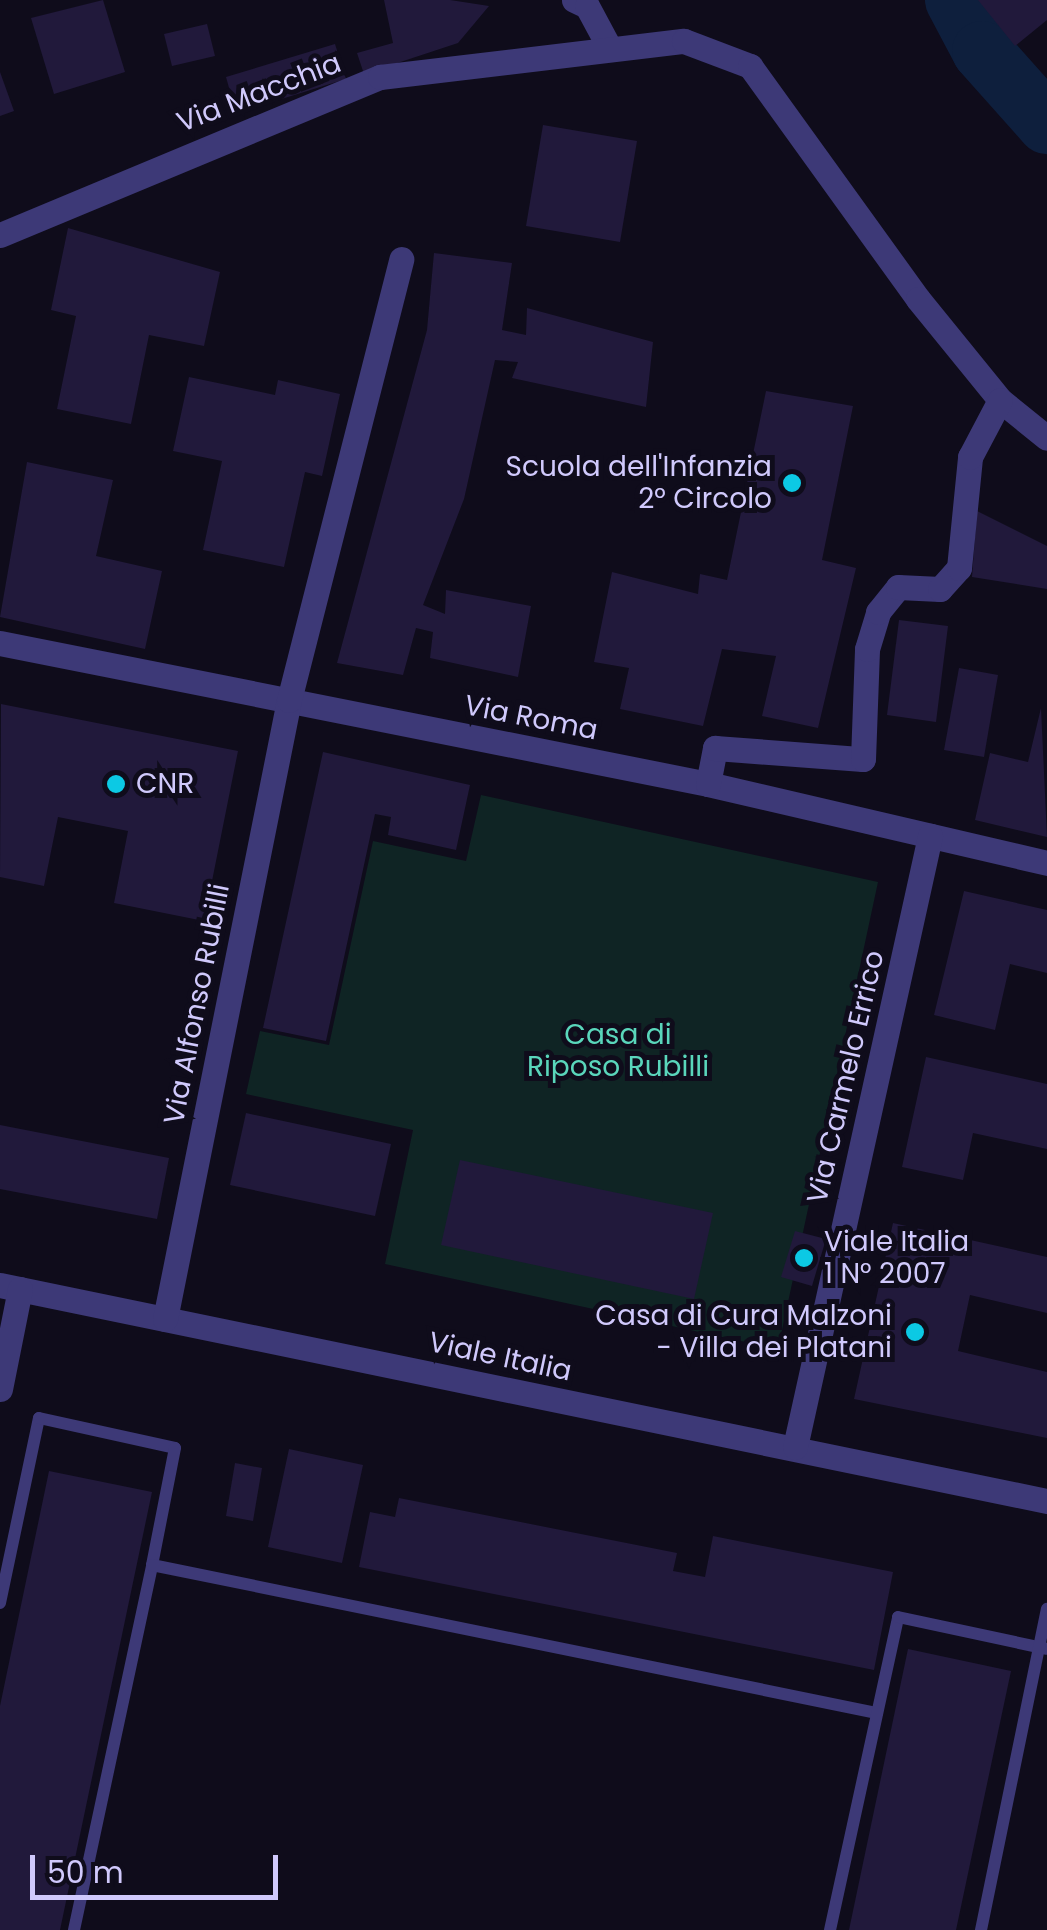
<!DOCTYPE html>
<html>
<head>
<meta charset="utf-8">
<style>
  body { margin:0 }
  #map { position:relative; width:1047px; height:1930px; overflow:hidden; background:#0f0c1b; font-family:Poppins,sans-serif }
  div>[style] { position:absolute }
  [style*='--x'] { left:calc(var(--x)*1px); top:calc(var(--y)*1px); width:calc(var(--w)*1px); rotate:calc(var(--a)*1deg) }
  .green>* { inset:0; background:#0f2424 }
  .river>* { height:60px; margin:-30px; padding:0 30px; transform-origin:30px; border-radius:30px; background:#0e1f3d }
  .building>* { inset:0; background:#21193b }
  .lane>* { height:12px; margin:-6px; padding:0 6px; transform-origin:6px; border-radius:6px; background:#3d3977 }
  .street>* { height:25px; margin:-12.5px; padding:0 12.5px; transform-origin:12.5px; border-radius:12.5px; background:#3d3977 }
  .dots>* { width:28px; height:28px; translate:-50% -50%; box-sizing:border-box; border:5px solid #0f0c1b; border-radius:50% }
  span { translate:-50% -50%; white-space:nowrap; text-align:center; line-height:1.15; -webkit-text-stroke:10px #0f0c1b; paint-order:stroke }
  .street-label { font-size:28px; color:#d0c9fc }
  .poi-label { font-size:28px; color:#d0c9fc }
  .right { translate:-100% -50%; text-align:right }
  .left { translate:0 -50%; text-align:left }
  .park-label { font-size:28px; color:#5ad6bb }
  .scale { position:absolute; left:30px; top:1855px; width:248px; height:45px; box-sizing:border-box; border:5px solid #d0c9fc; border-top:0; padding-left:12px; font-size:30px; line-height:35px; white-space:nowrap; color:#d0c9fc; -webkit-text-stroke:8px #0f0c1b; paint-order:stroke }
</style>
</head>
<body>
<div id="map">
  <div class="green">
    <i style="clip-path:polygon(481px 795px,878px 882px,778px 1349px,385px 1264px,413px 1130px,246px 1094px,260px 1031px,329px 1045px,373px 841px,466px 861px)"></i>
  </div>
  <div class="river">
    <i style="--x:955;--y:0;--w:58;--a:62.1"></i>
    <i style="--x:982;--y:51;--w:98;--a:48.3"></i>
  </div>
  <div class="building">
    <i style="clip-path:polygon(103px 0,125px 72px,54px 94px,31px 18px)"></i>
    <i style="clip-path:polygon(384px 0,450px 0,489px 6px,458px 43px,364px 74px,357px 53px,393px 43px)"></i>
    <i style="clip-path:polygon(978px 0,1047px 0,1047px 20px,1015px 46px)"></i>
    <i style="clip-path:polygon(207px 24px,215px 56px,172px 66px,164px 34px)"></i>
    <i style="clip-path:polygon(335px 44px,346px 79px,236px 113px,226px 77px)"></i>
    <i style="clip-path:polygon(0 72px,14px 111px,0 116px)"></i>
    <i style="clip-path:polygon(543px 125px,637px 141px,620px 242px,526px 226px)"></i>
    <i style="clip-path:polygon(68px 228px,220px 272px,204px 346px,149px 335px,131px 424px,57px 409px,76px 316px,51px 310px)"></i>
    <i style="clip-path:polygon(434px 253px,512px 263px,502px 330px,526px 335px,527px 308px,653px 342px,646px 407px,512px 378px,518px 362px,495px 360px,464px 499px,423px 605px,445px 614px,446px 590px,531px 606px,518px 677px,430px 658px,433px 632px,416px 628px,403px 675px,337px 663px,427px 330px)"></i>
    <i style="clip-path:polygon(189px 377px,275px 395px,278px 380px,340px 394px,322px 476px,305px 472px,284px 567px,203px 550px,222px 461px,173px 451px)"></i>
    <i style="clip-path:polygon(766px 391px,853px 406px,822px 560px,856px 568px,818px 728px,762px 716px,776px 656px,722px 649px,703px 726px,620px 709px,629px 668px,594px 662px,612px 572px,698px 594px,700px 574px,727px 580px)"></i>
    <i style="clip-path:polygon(27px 462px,113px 480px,96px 556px,162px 571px,145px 649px,0 617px)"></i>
    <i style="clip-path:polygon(977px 511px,1047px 546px,1047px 589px,972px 577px)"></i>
    <i style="clip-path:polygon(899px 620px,948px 626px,936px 722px,887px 715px)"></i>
    <i style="clip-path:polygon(959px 668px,998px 675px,984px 757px,944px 750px)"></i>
    <i style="clip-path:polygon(1px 704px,238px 751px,204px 921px,114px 903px,128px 831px,58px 817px,44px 886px,0 877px)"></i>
    <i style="clip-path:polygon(1041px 708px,1047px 837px,975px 820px,990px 753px,1028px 762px)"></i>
    <i style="clip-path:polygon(323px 752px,470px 785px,456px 850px,388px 835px,391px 817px,375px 814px,326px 1041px,263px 1028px)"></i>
    <i style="clip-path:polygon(964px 891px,1047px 910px,1047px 973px,1010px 964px,995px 1030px,934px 1015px)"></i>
    <i style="clip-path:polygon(926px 1057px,1047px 1084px,1047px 1149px,973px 1133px,963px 1180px,902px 1167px)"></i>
    <i style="clip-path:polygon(246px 1113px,391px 1144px,375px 1216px,230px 1185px)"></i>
    <i style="clip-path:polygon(0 1125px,169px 1158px,157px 1219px,0 1189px)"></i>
    <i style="clip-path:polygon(460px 1160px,713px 1213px,694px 1299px,441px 1245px)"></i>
    <i style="clip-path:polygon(893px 1223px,1047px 1257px,1047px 1313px,970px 1295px,958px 1351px,1047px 1372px,1047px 1438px,854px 1399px)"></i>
    <i style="clip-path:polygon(795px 1231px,826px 1239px,812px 1286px,781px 1277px)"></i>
    <i style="clip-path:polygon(289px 1449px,363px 1465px,342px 1563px,268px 1547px)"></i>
    <i style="clip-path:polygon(235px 1463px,262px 1468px,253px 1521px,226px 1516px)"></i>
    <i style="clip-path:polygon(49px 1471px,152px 1492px,60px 1930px,0 1930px,0 1706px)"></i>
    <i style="clip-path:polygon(399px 1498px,677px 1553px,673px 1571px,705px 1577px,713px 1536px,893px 1572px,874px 1670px,359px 1567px,370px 1512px,395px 1517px)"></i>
    <i style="clip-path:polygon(908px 1649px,1011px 1671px,956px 1930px,849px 1930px)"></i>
  </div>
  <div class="lane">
    <i style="--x:0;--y:1603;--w:189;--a:-78.1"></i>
    <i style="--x:39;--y:1418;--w:139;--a:12.4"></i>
    <i style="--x:175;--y:1448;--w:119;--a:101.1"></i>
    <i style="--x:74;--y:1930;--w:373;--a:-77.9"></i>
    <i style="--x:152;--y:1565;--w:740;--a:11.54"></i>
    <i style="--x:830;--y:1930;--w:320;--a:-77.7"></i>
    <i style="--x:898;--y:1617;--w:152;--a:12.1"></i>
    <i style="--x:981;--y:1930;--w:328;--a:-78.4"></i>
  </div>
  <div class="street">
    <i style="--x:574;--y:0;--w:14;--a:25"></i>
    <i style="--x:587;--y:6;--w:47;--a:61.8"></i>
    <i style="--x:0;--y:235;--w:412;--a:-22.6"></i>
    <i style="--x:380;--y:77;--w:306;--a:-6.8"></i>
    <i style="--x:684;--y:41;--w:71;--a:20.7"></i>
    <i style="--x:750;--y:66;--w:287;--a:54.2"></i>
    <i style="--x:918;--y:299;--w:130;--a:50.9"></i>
    <i style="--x:1000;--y:400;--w:60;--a:39"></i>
    <i style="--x:0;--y:643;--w:722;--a:11.26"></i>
    <i style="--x:708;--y:784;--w:348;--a:13.1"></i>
    <i style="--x:708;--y:784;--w:37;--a:-79"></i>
    <i style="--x:715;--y:748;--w:148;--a:4.3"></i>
    <i style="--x:863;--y:759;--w:110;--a:-87.9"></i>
    <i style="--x:867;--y:649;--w:39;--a:-73"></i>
    <i style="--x:878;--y:612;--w:32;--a:-51"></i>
    <i style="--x:898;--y:587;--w:42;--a:2.7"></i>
    <i style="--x:940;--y:589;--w:28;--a:-48"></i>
    <i style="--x:959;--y:568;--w:112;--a:-84.3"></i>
    <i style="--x:970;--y:457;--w:64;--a:-62.2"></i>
    <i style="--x:0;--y:1285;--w:1069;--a:11.66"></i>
    <i style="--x:165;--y:1319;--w:631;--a:-78.67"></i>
    <i style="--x:289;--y:700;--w:455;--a:-75.7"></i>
    <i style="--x:0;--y:1389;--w:102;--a:-78.7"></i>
    <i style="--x:795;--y:1447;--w:626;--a:-77.54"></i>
  </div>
  <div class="dots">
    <i style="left:792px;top:483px;background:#0cc9e4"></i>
    <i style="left:116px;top:784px;background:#0cc9e4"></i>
    <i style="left:804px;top:1258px;background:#0cc9e4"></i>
    <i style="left:915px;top:1332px;background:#0cc9e4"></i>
  </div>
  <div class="street-label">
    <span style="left:259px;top:93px;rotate:-21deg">Via Macchia</span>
    <span style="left:531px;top:718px;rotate:11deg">Via Roma</span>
    <span style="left:197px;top:1004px;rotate:-79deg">Via Alfonso Rubilli</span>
    <span style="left:846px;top:1077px;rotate:-77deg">Via Carmelo Errico</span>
    <span style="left:500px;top:1357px;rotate:12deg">Viale Italia</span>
  </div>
  <div class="poi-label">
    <span class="right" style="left:772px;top:483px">Scuola dell'Infanzia<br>2° Circolo</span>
    <span class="left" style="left:136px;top:784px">CNR</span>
    <span class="left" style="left:824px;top:1258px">Viale Italia<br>1 N° 2007</span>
    <span class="right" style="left:892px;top:1332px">Casa di Cura Malzoni<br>- Villa dei Platani</span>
  </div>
  <div class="park-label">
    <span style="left:618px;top:1051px">Casa di<br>Riposo Rubilli</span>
  </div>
  <div class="scale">50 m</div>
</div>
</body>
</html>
